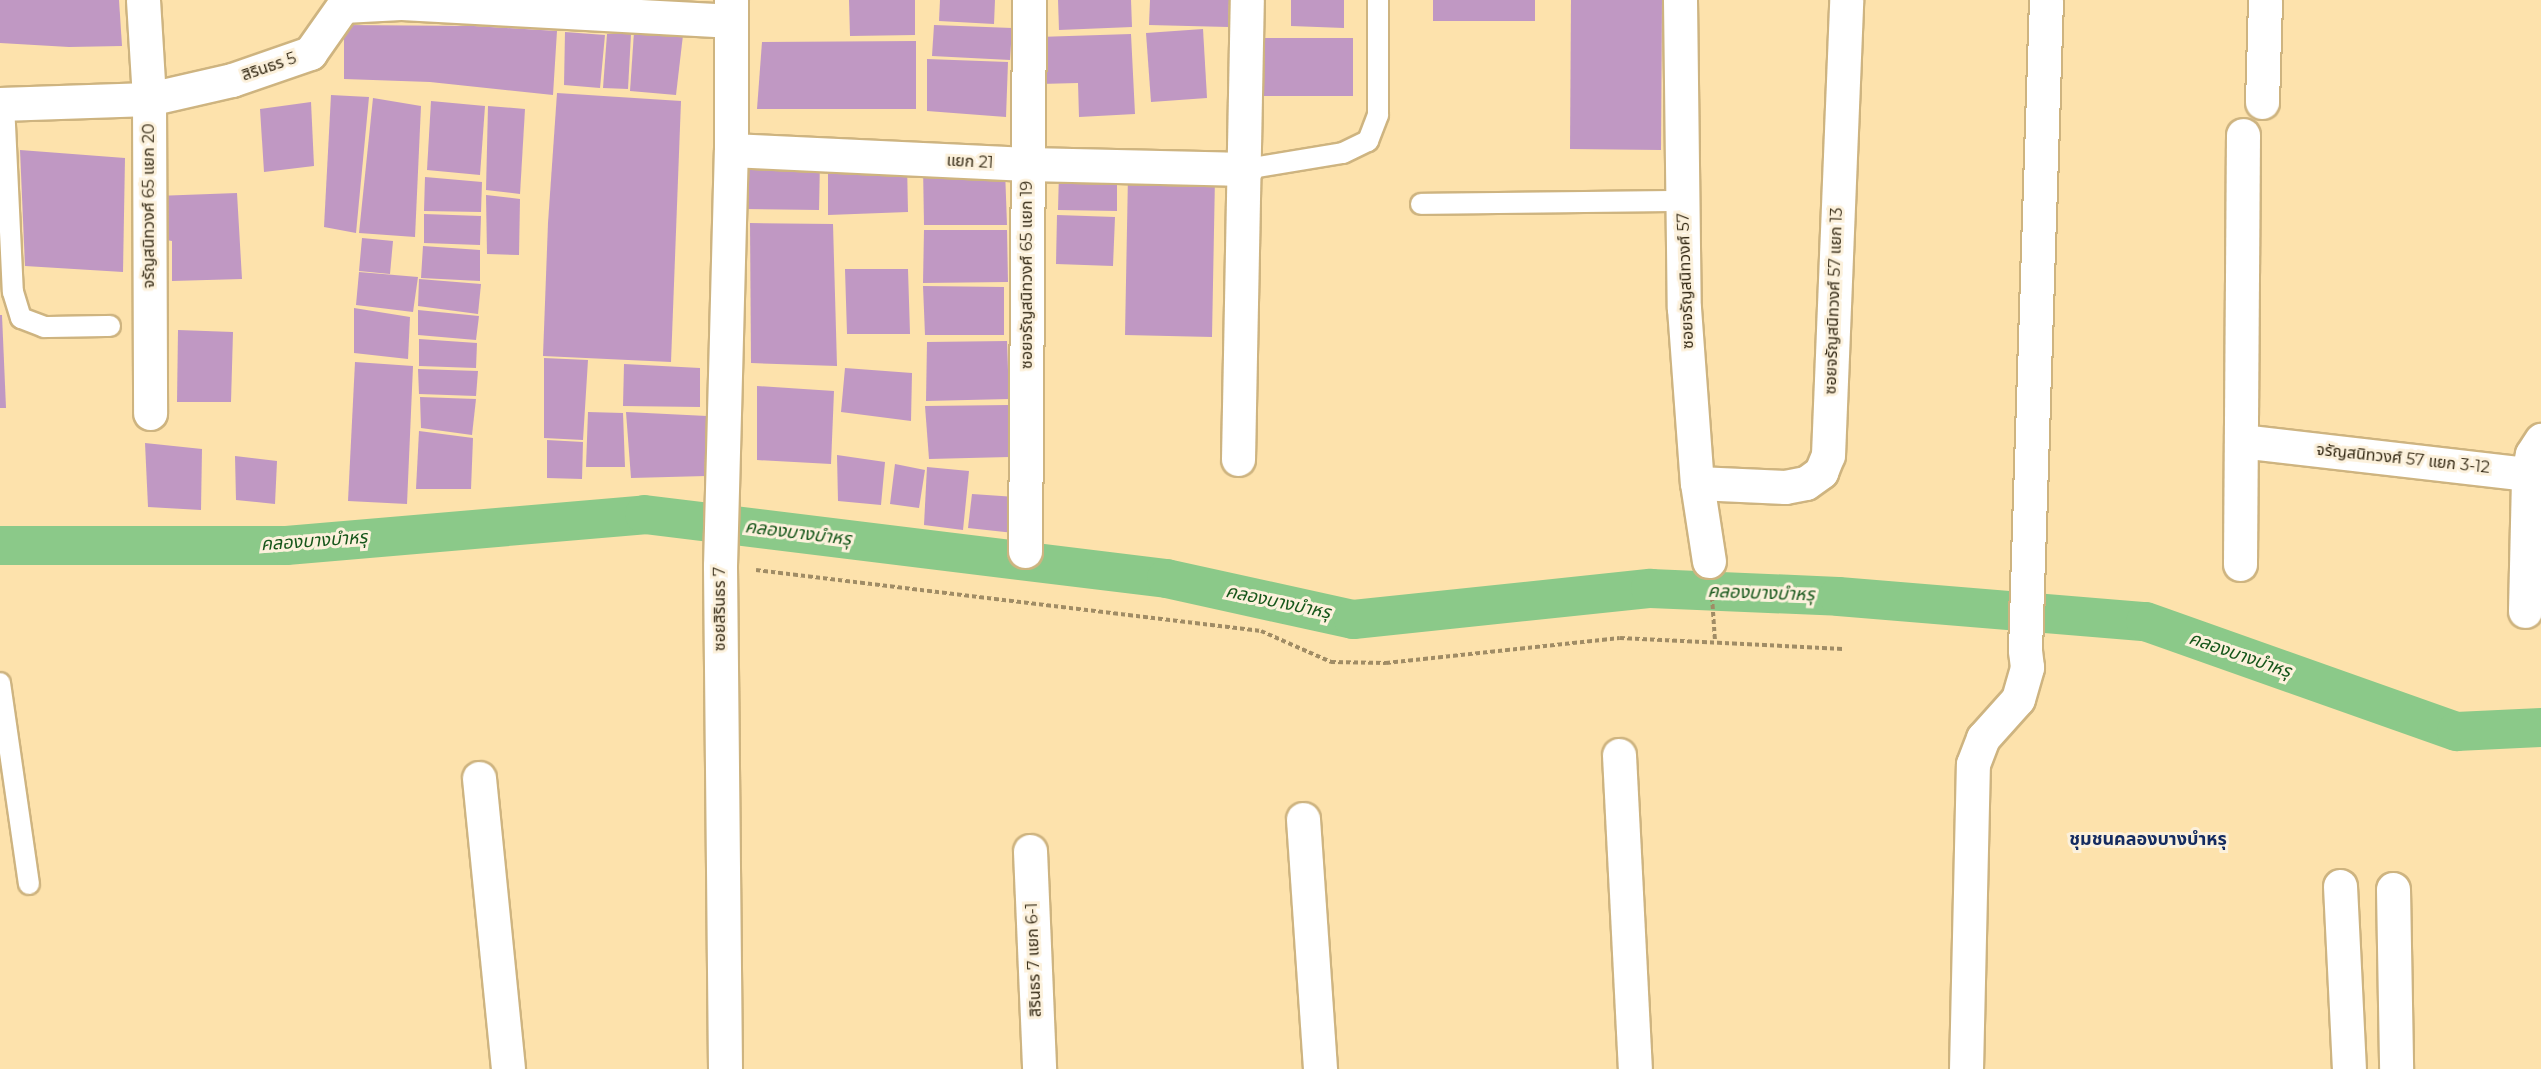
<!DOCTYPE html>
<html>
<head>
<meta charset="utf-8">
<style>
  body { margin:0 }
  #map { position:relative; width:2541px; height:1069px; overflow:hidden; background:#fde2ac; font-family:Montserrat,"Noto Sans Thai",sans-serif }
  div>[style] { position:absolute }
  [style*='--x'] { left:calc(var(--x)*1px); top:calc(var(--y)*1px); width:calc(var(--w)*1px); rotate:calc(var(--a)*1deg) }
  .canal>* { height:39px; margin:-19.5px; padding:0 19.5px; transform-origin:19.5px; border-radius:19.5px; background:#8bc989 }
  .building>* { inset:0; background:#c098c3 }
  .path>* { height:4px; margin-top:-2px; transform-origin:0; background:repeating-linear-gradient(90deg,#a08c65 0 4.5px,transparent 0 7.5px) }
  .roads { filter:drop-shadow(2px 0 #ceb480) drop-shadow(-2px 0 #ceb480) drop-shadow(0 2px #ceb480) drop-shadow(0 -2px #ceb480) }
  .lane>* { height:20px; margin:-10px; padding:0 10px; transform-origin:10px; border-radius:10px; background:#fff }
  .street>* { height:33px; margin:-16.5px; padding:0 16.5px; transform-origin:16.5px; border-radius:16.5px; background:#fff }
  .secondary>* { height:33px; margin:-16.5px; padding:0 16.5px; transform-origin:16.5px; border-radius:16.5px; background:#fff }
  span { translate:-50% -50%; white-space:nowrap; text-align:center; line-height:1.15; -webkit-text-stroke:6px #fcf1dc; paint-order:stroke }
  .street-label { font-size:16px; color:#322712 }
  .water-label { font-size:18px; color:#16561a; font-style:italic }
  .neighbourhood-label { font-size:18px; color:#142b60; font-weight:700 }
</style>
</head>
<body>
<div id="map">
  <div class="canal">
    <i style="--x:0;--y:545;--w:286;--a:0"></i>
    <i style="--x:286;--y:545;--w:359;--a:-4.9"></i>
    <i style="--x:644;--y:514;--w:526;--a:6.99"></i>
    <i style="--x:1166;--y:578;--w:191;--a:12.4"></i>
    <i style="--x:1353;--y:619;--w:299;--a:-6"></i>
    <i style="--x:1650;--y:588;--w:188;--a:2.4"></i>
    <i style="--x:1838;--y:596;--w:308;--a:4.7"></i>
    <i style="--x:2145;--y:621;--w:330;--a:19.5"></i>
    <i style="--x:2456;--y:731;--w:85;--a:-2.7"></i>
  </div>
  <div class="building">
    <i style="clip-path:polygon(0 0,119px 0,122px 46px,69px 47px,0 43px)"></i>
    <i style="clip-path:polygon(849px 0,915px 0,915px 35px,850px 36px)"></i>
    <i style="clip-path:polygon(940px 0,995px 0,994px 24px,939px 21px)"></i>
    <i style="clip-path:polygon(1058px 0,1131px 0,1132px 27px,1059px 30px)"></i>
    <i style="clip-path:polygon(1150px 0,1229px 0,1228px 27px,1149px 25px)"></i>
    <i style="clip-path:polygon(1291px 0,1344px 0,1344px 28px,1291px 26px)"></i>
    <i style="clip-path:polygon(1433px 0,1535px 0,1535px 21px,1433px 21px)"></i>
    <i style="clip-path:polygon(1571px 0,1662px 0,1661px 150px,1570px 149px)"></i>
    <i style="clip-path:polygon(344px 25px,474px 26px,557px 31px,553px 95px,430px 82px,344px 79px)"></i>
    <i style="clip-path:polygon(934px 25px,1012px 28px,1010px 60px,932px 56px)"></i>
    <i style="clip-path:polygon(1203px 29px,1207px 98px,1151px 102px,1146px 33px)"></i>
    <i style="clip-path:polygon(565px 32px,605px 35px,600px 88px,564px 85px)"></i>
    <i style="clip-path:polygon(634px 32px,683px 35px,676px 95px,630px 91px)"></i>
    <i style="clip-path:polygon(607px 34px,631px 34px,628px 89px,603px 88px)"></i>
    <i style="clip-path:polygon(1131px 34px,1135px 114px,1079px 117px,1078px 83px,1040px 84px,1038px 37px)"></i>
    <i style="clip-path:polygon(1262px 38px,1353px 38px,1353px 96px,1262px 96px)"></i>
    <i style="clip-path:polygon(916px 41px,916px 109px,757px 109px,762px 42px)"></i>
    <i style="clip-path:polygon(927px 59px,1008px 62px,1006px 117px,927px 111px)"></i>
    <i style="clip-path:polygon(557px 93px,681px 101px,671px 362px,543px 356px,548px 223px)"></i>
    <i style="clip-path:polygon(331px 95px,369px 97px,356px 233px,324px 227px)"></i>
    <i style="clip-path:polygon(373px 98px,421px 106px,415px 237px,359px 233px)"></i>
    <i style="clip-path:polygon(431px 101px,485px 106px,480px 175px,427px 170px)"></i>
    <i style="clip-path:polygon(311px 102px,314px 166px,264px 172px,260px 109px)"></i>
    <i style="clip-path:polygon(488px 106px,525px 109px,520px 194px,486px 190px)"></i>
    <i style="clip-path:polygon(20px 150px,125px 158px,123px 272px,25px 266px)"></i>
    <i style="clip-path:polygon(742px 158px,820px 161px,819px 210px,743px 209px)"></i>
    <i style="clip-path:polygon(828px 158px,907px 163px,908px 212px,828px 215px)"></i>
    <i style="clip-path:polygon(923px 166px,1005px 170px,1007px 225px,924px 225px)"></i>
    <i style="clip-path:polygon(1059px 172px,1117px 174px,1117px 211px,1058px 210px)"></i>
    <i style="clip-path:polygon(1128px 175px,1215px 177px,1212px 337px,1125px 335px)"></i>
    <i style="clip-path:polygon(425px 177px,482px 182px,481px 212px,424px 211px)"></i>
    <i style="clip-path:polygon(237px 193px,242px 279px,172px 281px,172px 241px,156px 238px,156px 196px)"></i>
    <i style="clip-path:polygon(486px 195px,520px 199px,519px 255px,487px 254px)"></i>
    <i style="clip-path:polygon(424px 214px,481px 216px,480px 245px,424px 243px)"></i>
    <i style="clip-path:polygon(1057px 215px,1115px 217px,1113px 266px,1056px 264px)"></i>
    <i style="clip-path:polygon(750px 223px,833px 224px,837px 366px,751px 363px)"></i>
    <i style="clip-path:polygon(924px 230px,1007px 230px,1008px 282px,923px 283px)"></i>
    <i style="clip-path:polygon(362px 238px,393px 241px,390px 274px,359px 271px)"></i>
    <i style="clip-path:polygon(423px 246px,480px 250px,480px 281px,421px 278px)"></i>
    <i style="clip-path:polygon(845px 269px,908px 269px,910px 334px,847px 334px)"></i>
    <i style="clip-path:polygon(359px 272px,418px 277px,413px 312px,356px 305px)"></i>
    <i style="clip-path:polygon(419px 279px,481px 284px,478px 314px,418px 306px)"></i>
    <i style="clip-path:polygon(923px 286px,1004px 287px,1004px 335px,925px 335px)"></i>
    <i style="clip-path:polygon(354px 308px,410px 317px,408px 359px,354px 353px)"></i>
    <i style="clip-path:polygon(418px 310px,479px 316px,476px 340px,418px 335px)"></i>
    <i style="clip-path:polygon(0 315px,2px 315px,6px 408px,0 408px)"></i>
    <i style="clip-path:polygon(178px 330px,233px 332px,231px 402px,177px 402px)"></i>
    <i style="clip-path:polygon(419px 339px,477px 343px,476px 368px,419px 366px)"></i>
    <i style="clip-path:polygon(1007px 341px,1009px 399px,926px 401px,927px 342px)"></i>
    <i style="clip-path:polygon(544px 358px,588px 360px,583px 440px,544px 438px)"></i>
    <i style="clip-path:polygon(355px 362px,413px 366px,407px 504px,348px 501px)"></i>
    <i style="clip-path:polygon(624px 364px,700px 368px,700px 407px,623px 406px)"></i>
    <i style="clip-path:polygon(845px 368px,912px 373px,911px 421px,841px 412px)"></i>
    <i style="clip-path:polygon(418px 369px,478px 371px,476px 396px,419px 394px)"></i>
    <i style="clip-path:polygon(757px 386px,834px 391px,831px 464px,757px 460px)"></i>
    <i style="clip-path:polygon(420px 397px,476px 399px,472px 435px,421px 428px)"></i>
    <i style="clip-path:polygon(1009px 405px,1009px 457px,929px 459px,925px 406px)"></i>
    <i style="clip-path:polygon(588px 412px,623px 413px,625px 467px,586px 467px)"></i>
    <i style="clip-path:polygon(626px 412px,707px 416px,706px 476px,631px 478px)"></i>
    <i style="clip-path:polygon(419px 431px,473px 438px,471px 489px,416px 489px)"></i>
    <i style="clip-path:polygon(547px 440px,583px 442px,582px 479px,547px 478px)"></i>
    <i style="clip-path:polygon(145px 443px,202px 449px,201px 510px,148px 507px)"></i>
    <i style="clip-path:polygon(837px 455px,885px 462px,881px 505px,838px 501px)"></i>
    <i style="clip-path:polygon(235px 456px,277px 461px,275px 504px,236px 500px)"></i>
    <i style="clip-path:polygon(895px 464px,925px 470px,919px 508px,890px 504px)"></i>
    <i style="clip-path:polygon(927px 467px,969px 471px,963px 530px,924px 525px)"></i>
    <i style="clip-path:polygon(972px 494px,1016px 497px,1014px 533px,968px 528px)"></i>
  </div>
  <div class="path">
    <i style="--x:756;--y:570;--w:509;--a:6.89"></i>
    <i style="--x:1261;--y:631;--w:77;--a:23.9"></i>
    <i style="--x:1331;--y:662;--w:55;--a:1"></i>
    <i style="--x:1386;--y:663;--w:235;--a:-6.1"></i>
    <i style="--x:1620;--y:638;--w:223;--a:2.8"></i>
    <i style="--x:1712;--y:597;--w:44;--a:86.1"></i>
  </div>
  <div class="roads">
    <div class="lane">
      <i style="--x:4;--y:104;--w:188;--a:87.3"></i>
      <i style="--x:13;--y:292;--w:27;--a:73"></i>
      <i style="--x:21;--y:318;--w:25;--a:21"></i>
      <i style="--x:44;--y:327;--w:66;--a:-0.9"></i>
      <i style="--x:1246;--y:169;--w:98;--a:-9.4"></i>
      <i style="--x:1343;--y:153;--w:28;--a:-26"></i>
      <i style="--x:1368;--y:141;--w:28;--a:-69"></i>
      <i style="--x:1378;--y:115;--w:115;--a:-90"></i>
      <i style="--x:1421;--y:204;--w:262;--a:-0.7"></i>
      <i style="--x:0;--y:683;--w:203;--a:81.8"></i>
    </div>
    <div class="street">
      <i style="--x:143;--y:0;--w:99;--a:86.5"></i>
      <i style="--x:149;--y:99;--w:314;--a:89.8"></i>
      <i style="--x:1680;--y:0;--w:308;--a:89.3"></i>
      <i style="--x:1684;--y:308;--w:175;--a:85.8"></i>
      <i style="--x:1697;--y:483;--w:79;--a:81.3"></i>
      <i style="--x:2262;--y:102;--w:102;--a:-88.3"></i>
      <i style="--x:0;--y:104;--w:149;--a:-1.9"></i>
      <i style="--x:149;--y:99;--w:85;--a:-12.9"></i>
      <i style="--x:232;--y:80;--w:83;--a:-19.1"></i>
      <i style="--x:310;--y:53;--w:57;--a:-54.9"></i>
      <i style="--x:343;--y:6;--w:57;--a:-3"></i>
      <i style="--x:400;--y:3;--w:331;--a:3.1"></i>
      <i style="--x:731;--y:150;--w:297;--a:2.7"></i>
      <i style="--x:1028;--y:164;--w:218;--a:1.3"></i>
      <i style="--x:2241;--y:441;--w:289;--a:6.6"></i>
      <i style="--x:2528;--y:474;--w:20;--a:-79"></i>
      <i style="--x:2532;--y:454;--w:17;--a:-57"></i>
      <i style="--x:1238;--y:459;--w:459;--a:-88.9"></i>
      <i style="--x:1697;--y:483;--w:88;--a:2.6"></i>
      <i style="--x:1785;--y:487;--w:21;--a:-11"></i>
      <i style="--x:1806;--y:483;--w:19;--a:-36"></i>
      <i style="--x:1821;--y:472;--w:18;--a:-68"></i>
      <i style="--x:1828;--y:455;--w:455;--a:-87.7"></i>
      <i style="--x:1025;--y:551;--w:551;--a:-89.58"></i>
      <i style="--x:2240;--y:564;--w:429;--a:-89.6"></i>
      <i style="--x:2525;--y:611;--w:137;--a:-88.7"></i>
      <i style="--x:1619;--y:755;--w:314;--a:87.1"></i>
      <i style="--x:479;--y:778;--w:292;--a:84.3"></i>
      <i style="--x:1303;--y:819;--w:251;--a:86.1"></i>
      <i style="--x:1030;--y:851;--w:218;--a:87.6"></i>
      <i style="--x:2340;--y:886;--w:183;--a:87.2"></i>
      <i style="--x:2393;--y:889;--w:180;--a:89"></i>
      <i style="--x:1966;--y:1069;--w:305;--a:-88.7"></i>
      <i style="--x:1973;--y:764;--w:28;--a:-69"></i>
      <i style="--x:1983;--y:738;--w:52;--a:-48.1"></i>
      <i style="--x:2018;--y:699;--w:33;--a:-74"></i>
      <i style="--x:2027;--y:667;--w:17;--a:-97"></i>
      <i style="--x:2025;--y:650;--w:650;--a:-88.15"></i>
    </div>
    <div class="secondary">
      <i style="--x:725;--y:1069;--w:503;--a:-90.57"></i>
      <i style="--x:720;--y:566;--w:416;--a:-88.5"></i>
      <i style="--x:731;--y:150;--w:150;--a:-90"></i>
    </div>
  </div>
  <div class="street-label">
    <span style="left:269px;top:67px;rotate:-19deg">สิรินธร 5</span>
    <span style="left:970px;top:162px;rotate:3deg">แยก 21</span>
    <span style="left:149px;top:206px;rotate:-90deg">จรัญสนิทวงศ์ 65 แยก 20</span>
    <span style="left:1027px;top:275px;rotate:-90deg">ซอยจรัญสนิทวงศ์ 65 แยก 19</span>
    <span style="left:1686px;top:281px;rotate:-92deg">ซอยจรัญสนิทวงศ์ 57</span>
    <span style="left:1834px;top:301px;rotate:-88deg">ซอยจรัญสนิทวงศ์ 57 แยก 13</span>
    <span style="left:2403px;top:459px;rotate:6deg">จรัญสนิทวงศ์ 57 แยก 3-12</span>
    <span style="left:720px;top:609px;rotate:-90deg">ซอยสิรินธร 7</span>
    <span style="left:1034px;top:960px;rotate:-92deg">สิรินธร 7 แยก 6-1</span>
  </div>
  <div class="water-label">
    <span style="left:798px;top:533px;rotate:7deg">คลองบางบำหรุ</span>
    <span style="left:314px;top:541px;rotate:-4deg">คลองบางบำหรุ</span>
    <span style="left:1761px;top:593px;rotate:2deg">คลองบางบำหรุ</span>
    <span style="left:1278px;top:602px;rotate:12deg">คลองบางบำหรุ</span>
    <span style="left:2240px;top:655px;rotate:19deg">คลองบางบำหรุ</span>
  </div>
  <div class="neighbourhood-label">
    <span style="left:2148px;top:839px">ชุมชนคลองบางบำหรุ</span>
  </div>
</div>
</body>
</html>
